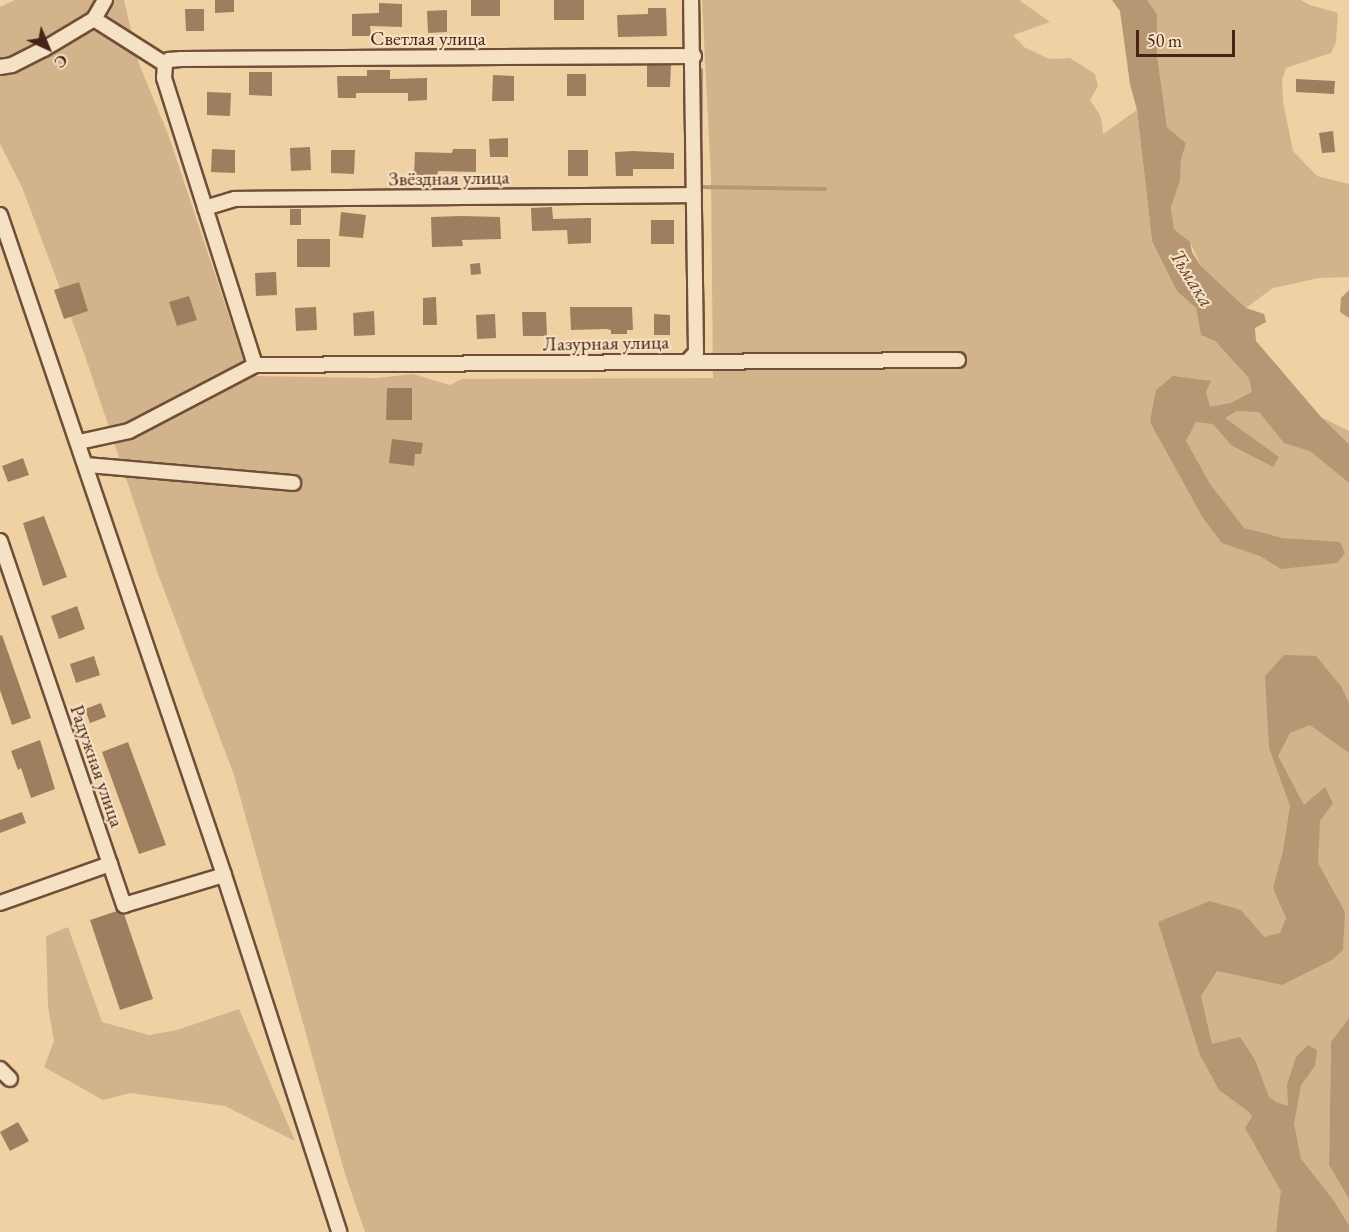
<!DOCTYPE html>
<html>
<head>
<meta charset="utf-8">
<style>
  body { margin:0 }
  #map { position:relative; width:1349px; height:1232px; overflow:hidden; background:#f0d1a4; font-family:"EB Garamond",serif }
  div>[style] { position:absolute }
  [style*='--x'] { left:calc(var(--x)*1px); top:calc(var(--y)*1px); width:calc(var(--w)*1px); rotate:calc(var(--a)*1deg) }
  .green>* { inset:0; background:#d3b38c }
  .water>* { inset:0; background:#b79673 }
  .stream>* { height:4px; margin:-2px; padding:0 2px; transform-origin:2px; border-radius:2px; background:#b79673 }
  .building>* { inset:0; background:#9f7d5f }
  .roads { filter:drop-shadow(2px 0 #714e39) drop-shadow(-2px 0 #714e39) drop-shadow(0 2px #714e39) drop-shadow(0 -2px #714e39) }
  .street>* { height:14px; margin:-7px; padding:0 7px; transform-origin:7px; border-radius:7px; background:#f5e1c4 }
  span { translate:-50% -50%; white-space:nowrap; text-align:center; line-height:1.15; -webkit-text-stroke:4.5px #f5e1c4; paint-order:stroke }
  .street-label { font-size:20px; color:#472315 }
  .water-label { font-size:21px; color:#694631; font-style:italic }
  .north { position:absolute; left:18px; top:18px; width:60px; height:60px; -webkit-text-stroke:4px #f5e1c4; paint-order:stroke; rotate:136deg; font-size:16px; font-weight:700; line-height:24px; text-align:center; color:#472315 }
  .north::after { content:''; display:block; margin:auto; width:21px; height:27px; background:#472315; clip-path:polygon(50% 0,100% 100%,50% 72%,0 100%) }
  .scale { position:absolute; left:1136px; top:30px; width:99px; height:27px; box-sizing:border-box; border:3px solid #472315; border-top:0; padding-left:8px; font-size:18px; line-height:21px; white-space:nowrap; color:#472315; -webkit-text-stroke:4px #f5e1c4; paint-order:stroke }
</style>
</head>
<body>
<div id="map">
  <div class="green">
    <i style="clip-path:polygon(15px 0,98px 0,107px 8px,114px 0,124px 0,139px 64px,168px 134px,249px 376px,376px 378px,413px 374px,450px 385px,462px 379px,713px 378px,711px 178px,702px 0,1019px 0,1050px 22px,1013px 35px,1024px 47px,1049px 59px,1070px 58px,1095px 74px,1098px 86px,1090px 100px,1101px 117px,1103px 134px,1137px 110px,1152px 241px,1177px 290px,1196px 308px,1201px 335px,1215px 341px,1274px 404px,1310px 451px,1349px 483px,1349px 1018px,1331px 1043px,1329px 1165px,1349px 1199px,1349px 1232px,365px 1232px,345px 1174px,234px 775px,158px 574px,82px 347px,22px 187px,0 144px,0 7px)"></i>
    <i style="clip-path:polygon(1147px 0,1301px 0,1310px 5px,1338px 13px,1336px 42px,1331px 53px,1286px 68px,1282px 80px,1283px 101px,1293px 151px,1317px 176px,1349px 184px,1349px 277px,1319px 278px,1273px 288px,1246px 308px,1201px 266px,1190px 242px,1174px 229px,1171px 208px,1180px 180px,1181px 160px,1186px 143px,1167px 127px,1157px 55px,1157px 14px)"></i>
    <i style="clip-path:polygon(1321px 417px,1349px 431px,1349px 444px)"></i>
    <i style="clip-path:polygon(68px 927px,102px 1022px,149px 1035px,177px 1030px,239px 1009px,295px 1141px,225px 1106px,130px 1093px,103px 1100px,44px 1067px,54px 1041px,48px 1006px,46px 936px)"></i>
  </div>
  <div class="water">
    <i style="clip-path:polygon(1112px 0,1147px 0,1157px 14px,1157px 55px,1167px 127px,1186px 143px,1181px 160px,1180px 180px,1171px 208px,1174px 229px,1190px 242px,1192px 252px,1201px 266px,1246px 308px,1264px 314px,1266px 322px,1255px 328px,1256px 341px,1321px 417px,1349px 444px,1349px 483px,1310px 451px,1284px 443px,1259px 412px,1237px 411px,1225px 418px,1279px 457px,1273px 467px,1231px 445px,1213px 424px,1196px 422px,1186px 441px,1210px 484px,1244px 528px,1282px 538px,1340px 542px,1345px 553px,1337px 563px,1281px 569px,1260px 556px,1222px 543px,1203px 518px,1150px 422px,1156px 390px,1173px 376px,1211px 381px,1206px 392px,1210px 407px,1231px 403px,1252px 392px,1249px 378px,1215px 341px,1201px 335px,1196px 308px,1177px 291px,1152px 241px,1137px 110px,1130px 84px,1120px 11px)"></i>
    <i style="clip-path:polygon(1349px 290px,1349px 318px,1340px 312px,1341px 298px)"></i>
    <i style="clip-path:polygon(1284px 655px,1316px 656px,1341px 686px,1349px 703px,1349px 753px,1310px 725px,1290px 733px,1278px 756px,1304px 805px,1325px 787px,1333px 803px,1320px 821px,1318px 863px,1345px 912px,1343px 950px,1332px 960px,1282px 985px,1217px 971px,1201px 996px,1212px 1044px,1240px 1037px,1255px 1060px,1269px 1097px,1276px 1102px,1288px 1106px,1287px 1085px,1296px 1057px,1308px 1045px,1317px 1050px,1315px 1066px,1301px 1085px,1294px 1124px,1301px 1159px,1334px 1201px,1349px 1226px,1349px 1232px,1276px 1232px,1281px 1191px,1245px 1128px,1252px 1117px,1249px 1112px,1219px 1090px,1200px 1055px,1158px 922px,1210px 901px,1241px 910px,1264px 937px,1280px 933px,1286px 918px,1273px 888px,1283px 851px,1290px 806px,1269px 748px,1265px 676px)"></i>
    <i style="clip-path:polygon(1349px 1018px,1349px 1199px,1329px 1165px,1331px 1042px)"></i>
  </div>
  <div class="stream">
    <i style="--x:701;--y:70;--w:117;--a:90"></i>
    <i style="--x:701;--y:187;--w:124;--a:0.9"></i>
  </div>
  <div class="building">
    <i style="clip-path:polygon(215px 0,234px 0,234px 12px,215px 13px)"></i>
    <i style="clip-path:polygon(471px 0,500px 0,500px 16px,471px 16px)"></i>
    <i style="clip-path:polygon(554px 0,584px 0,584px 20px,554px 20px)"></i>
    <i style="clip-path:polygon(379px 3px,402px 4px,402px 27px,370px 26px,371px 36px,352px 36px,352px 14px,379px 13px)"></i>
    <i style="clip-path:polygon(648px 8px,666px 8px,667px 36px,618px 37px,617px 15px,648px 14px)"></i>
    <i style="clip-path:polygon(185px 9px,204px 9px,204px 31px,186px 31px)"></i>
    <i style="clip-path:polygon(447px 10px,447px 32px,428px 33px,427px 11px)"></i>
    <i style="clip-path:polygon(647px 65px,671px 65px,670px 87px,647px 87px)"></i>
    <i style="clip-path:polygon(367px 70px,390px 70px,390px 79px,427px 78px,427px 100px,408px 101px,408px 93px,356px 93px,356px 98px,338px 98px,337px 76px,367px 76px)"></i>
    <i style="clip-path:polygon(249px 72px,272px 72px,272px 96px,249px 95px)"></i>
    <i style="clip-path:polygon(567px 74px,586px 74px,586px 96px,567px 96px)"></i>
    <i style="clip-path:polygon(493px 75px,514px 76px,514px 101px,492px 101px)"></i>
    <i style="clip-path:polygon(1296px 79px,1335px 81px,1334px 94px,1296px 92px)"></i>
    <i style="clip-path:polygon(207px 92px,231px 93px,230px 116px,207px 115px)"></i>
    <i style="clip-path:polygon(1333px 131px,1335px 152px,1322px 153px,1319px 133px)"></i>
    <i style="clip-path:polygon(508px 138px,508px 157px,490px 157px,489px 139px)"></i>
    <i style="clip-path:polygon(310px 147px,311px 170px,291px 171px,290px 148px)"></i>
    <i style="clip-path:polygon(212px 149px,235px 150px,235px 173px,211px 172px)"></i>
    <i style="clip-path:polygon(453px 149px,476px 149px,476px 172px,438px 171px,437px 176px,414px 175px,415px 152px,452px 153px)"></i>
    <i style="clip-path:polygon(331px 150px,355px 150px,354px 174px,331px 173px)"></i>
    <i style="clip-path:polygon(568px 150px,588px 150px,588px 176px,568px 176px)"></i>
    <i style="clip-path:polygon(633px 151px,674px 153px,674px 169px,633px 169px,633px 176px,616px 176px,615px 152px)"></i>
    <i style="clip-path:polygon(552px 207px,553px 219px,591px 218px,591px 243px,568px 244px,567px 230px,532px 231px,531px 208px)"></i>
    <i style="clip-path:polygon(290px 209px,301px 209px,301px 225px,290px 225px)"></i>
    <i style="clip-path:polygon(341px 212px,366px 215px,363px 238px,339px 236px)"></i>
    <i style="clip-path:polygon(462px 216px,500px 217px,501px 239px,462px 240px,463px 246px,432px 247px,431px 217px)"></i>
    <i style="clip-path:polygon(651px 220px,674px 220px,674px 244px,651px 244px)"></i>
    <i style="clip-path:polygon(297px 239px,330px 239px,330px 267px,297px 267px)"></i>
    <i style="clip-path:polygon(480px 263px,481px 274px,471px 275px,470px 264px)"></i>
    <i style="clip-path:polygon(276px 272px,277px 295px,256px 296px,255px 273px)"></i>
    <i style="clip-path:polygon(79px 282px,88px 311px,64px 319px,54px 290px)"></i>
    <i style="clip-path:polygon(189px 296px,197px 320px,177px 326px,169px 302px)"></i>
    <i style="clip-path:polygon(436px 297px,437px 325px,423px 325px,423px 298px)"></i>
    <i style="clip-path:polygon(316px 307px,317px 330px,296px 331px,295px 308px)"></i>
    <i style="clip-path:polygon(570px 307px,632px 307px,633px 330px,627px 330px,627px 334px,611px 334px,611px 330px,606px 329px,571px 330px)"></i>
    <i style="clip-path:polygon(374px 311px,375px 335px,354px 336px,353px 313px)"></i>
    <i style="clip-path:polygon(522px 312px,546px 312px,547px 336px,523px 336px)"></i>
    <i style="clip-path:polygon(495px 314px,496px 338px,477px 339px,476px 315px)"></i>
    <i style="clip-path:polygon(654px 314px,670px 315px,670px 335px,654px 335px)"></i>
    <i style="clip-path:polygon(387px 388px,412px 388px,412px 420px,386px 420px)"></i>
    <i style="clip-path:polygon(392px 439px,423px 443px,421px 454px,415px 454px,414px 466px,389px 463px)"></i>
    <i style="clip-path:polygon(23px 458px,29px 475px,8px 482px,2px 466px)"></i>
    <i style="clip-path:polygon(44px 516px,67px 577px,43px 586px,23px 523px)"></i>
    <i style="clip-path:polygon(77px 606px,85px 629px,59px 639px,51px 616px)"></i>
    <i style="clip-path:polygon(2px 635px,31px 718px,12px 725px,0 690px,0 636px)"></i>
    <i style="clip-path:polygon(94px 656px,100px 675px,76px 683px,70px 664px)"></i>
    <i style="clip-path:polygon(101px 703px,106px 717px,90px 723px,85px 709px)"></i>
    <i style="clip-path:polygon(40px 740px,55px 789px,31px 798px,21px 768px,18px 770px,11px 751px)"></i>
    <i style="clip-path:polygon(128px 742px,166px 845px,139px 854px,102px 752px)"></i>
    <i style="clip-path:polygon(22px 812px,26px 823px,0 833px,0 820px)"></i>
    <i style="clip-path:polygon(117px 911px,124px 914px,153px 999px,120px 1010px,90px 920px)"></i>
    <i style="clip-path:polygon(18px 1122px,29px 1141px,10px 1151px,0 1132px)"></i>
  </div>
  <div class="roads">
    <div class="street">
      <i style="--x:94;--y:19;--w:22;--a:-60"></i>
      <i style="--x:165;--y:64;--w:6;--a:-45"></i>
      <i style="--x:169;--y:60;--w:12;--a:-5"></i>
      <i style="--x:181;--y:59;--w:513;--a:-0.34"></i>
      <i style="--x:165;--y:64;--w:14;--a:94"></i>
      <i style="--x:164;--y:78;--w:301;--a:72.4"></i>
      <i style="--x:0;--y:67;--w:12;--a:-9"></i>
      <i style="--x:12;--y:65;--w:36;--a:-27"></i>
      <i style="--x:44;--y:49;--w:58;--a:-31"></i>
      <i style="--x:94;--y:19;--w:84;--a:32.4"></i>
      <i style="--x:205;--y:208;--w:31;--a:-17"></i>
      <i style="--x:235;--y:199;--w:459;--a:-0.5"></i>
      <i style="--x:0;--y:215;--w:697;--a:71.25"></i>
      <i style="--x:224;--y:875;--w:375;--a:72.1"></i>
      <i style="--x:688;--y:361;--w:12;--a:-48"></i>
      <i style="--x:696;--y:352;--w:352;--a:-90.8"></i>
      <i style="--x:79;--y:442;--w:51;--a:-12.4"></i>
      <i style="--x:129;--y:431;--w:142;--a:-27.6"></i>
      <i style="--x:255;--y:365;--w:703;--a:-0.41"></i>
      <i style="--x:87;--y:465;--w:207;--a:5"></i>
      <i style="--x:0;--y:541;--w:385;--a:71.2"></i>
      <i style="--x:124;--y:905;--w:104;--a:-16.7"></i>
      <i style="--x:0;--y:903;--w:117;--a:-19.5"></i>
      <i style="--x:0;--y:1069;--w:14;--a:45"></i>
    </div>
  </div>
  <div class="street-label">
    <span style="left:428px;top:38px">Светлая улица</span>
    <span style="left:449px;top:178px;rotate:-1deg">Звёздная улица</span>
    <span style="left:606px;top:343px;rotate:-1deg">Лазурная улица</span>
    <span style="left:97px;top:766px;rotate:71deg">Радужная улица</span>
  </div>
  <div class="water-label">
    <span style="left:1192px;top:278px;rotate:58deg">Тьмака</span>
  </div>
  <div class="north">С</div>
  <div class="scale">50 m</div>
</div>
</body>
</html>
